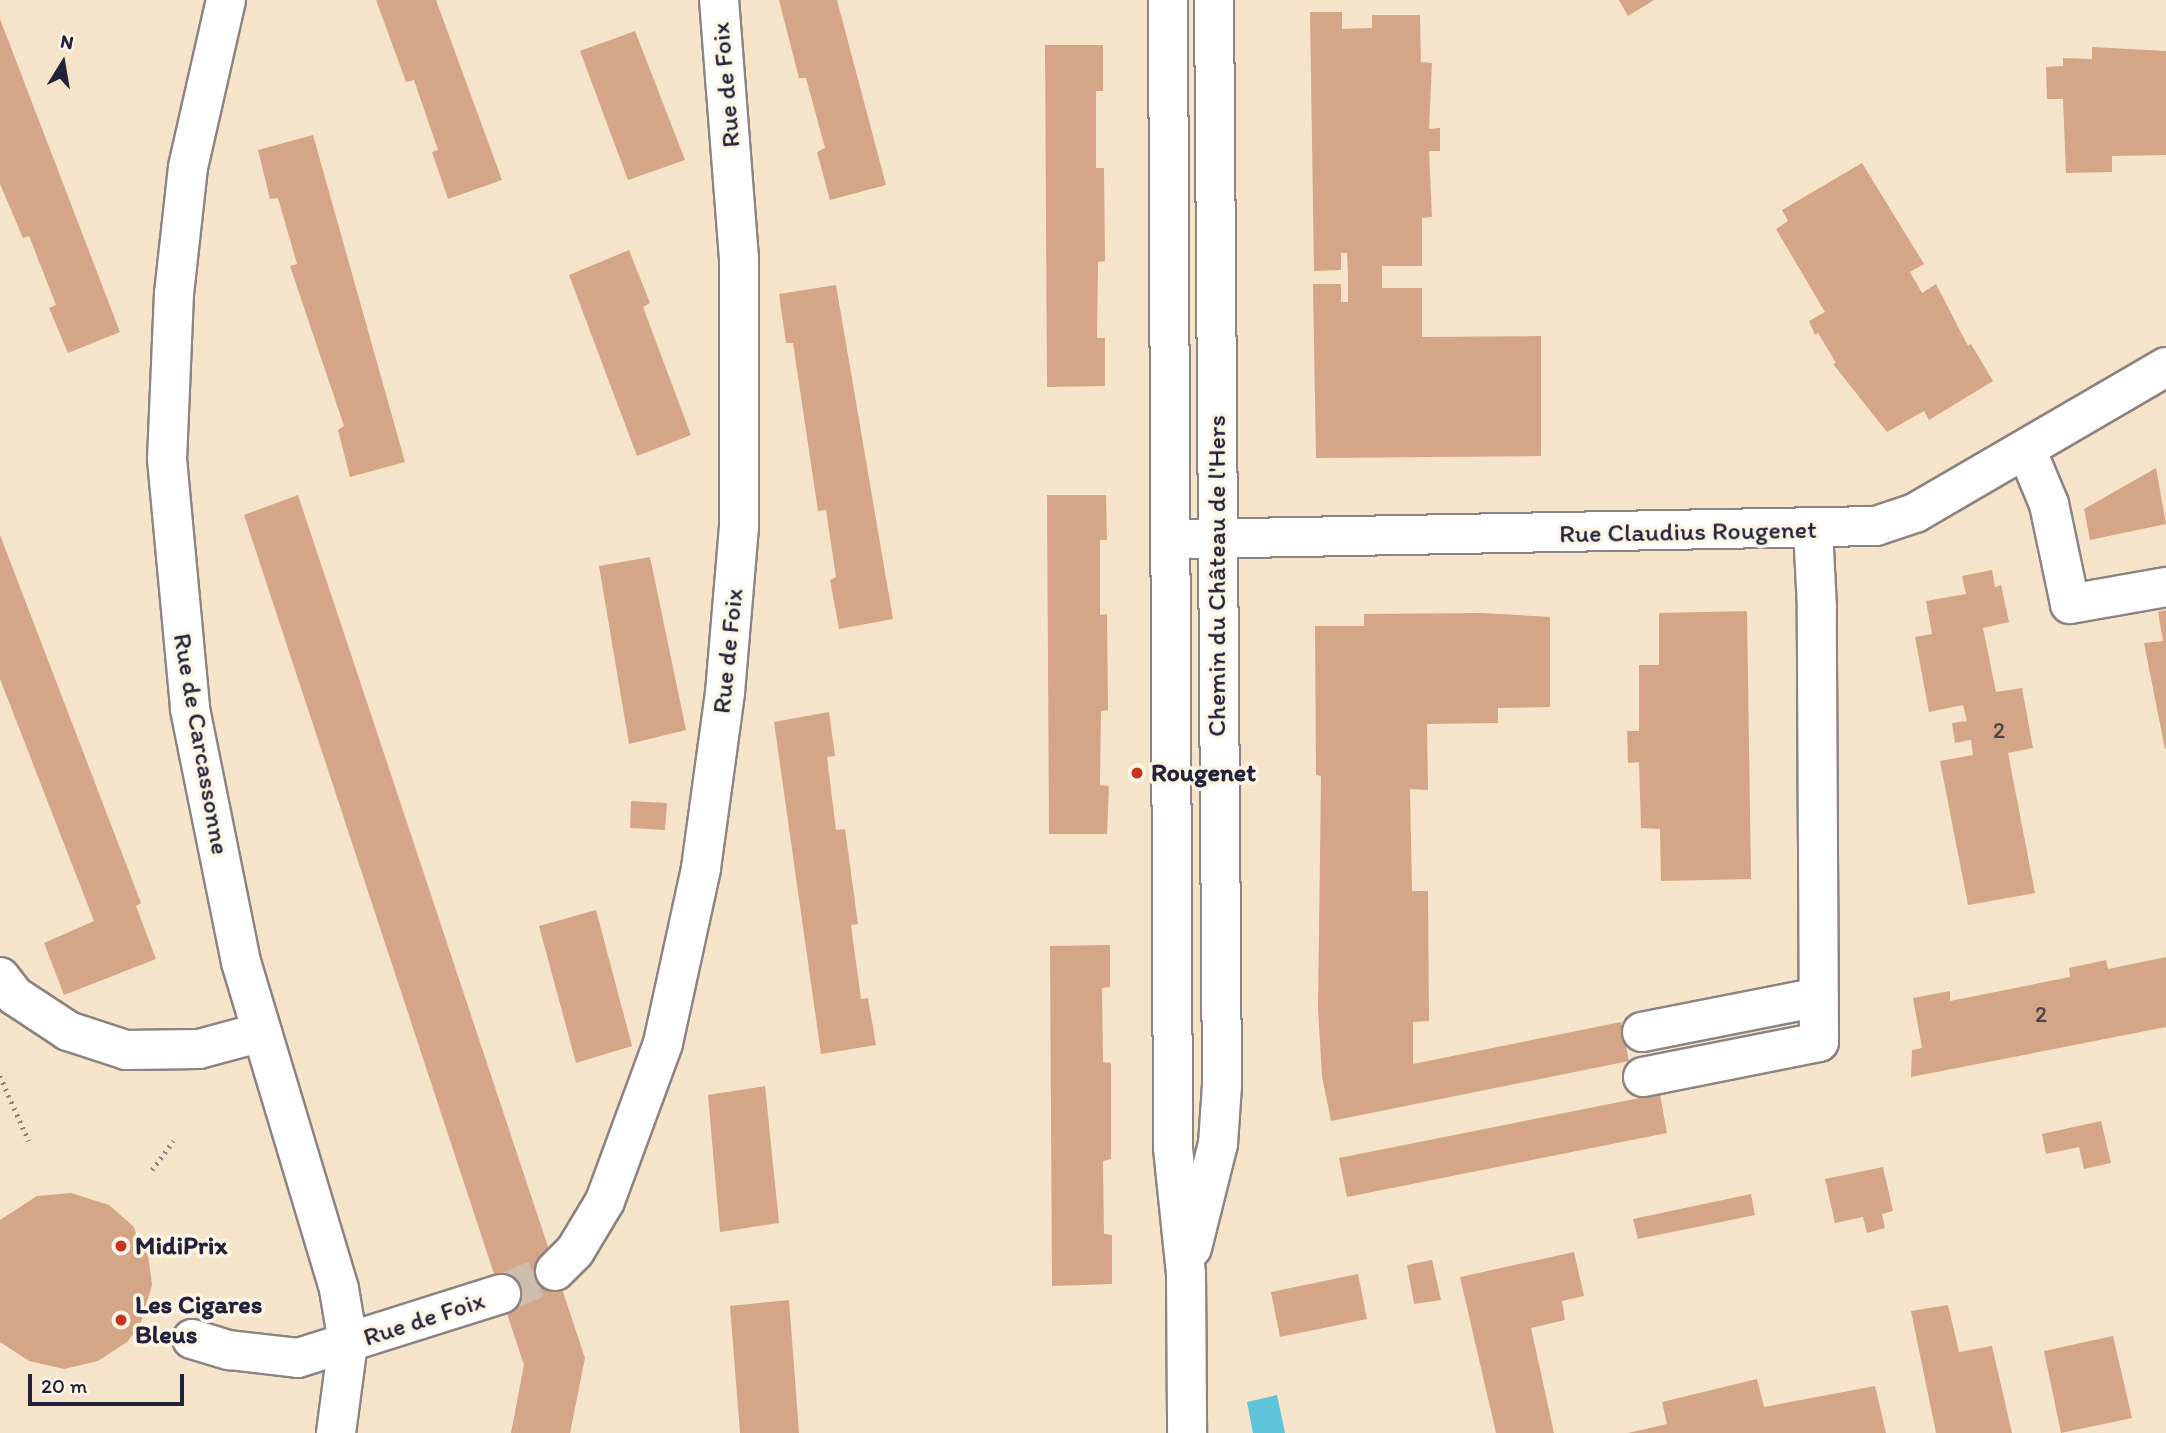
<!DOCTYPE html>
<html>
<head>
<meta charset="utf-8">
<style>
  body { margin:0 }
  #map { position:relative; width:2166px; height:1433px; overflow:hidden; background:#f6e4ca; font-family:Itim,sans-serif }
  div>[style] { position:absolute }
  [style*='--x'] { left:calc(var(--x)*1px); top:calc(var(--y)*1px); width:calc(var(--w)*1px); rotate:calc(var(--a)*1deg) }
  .water>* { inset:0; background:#5dc4da }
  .building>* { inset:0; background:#d4a586 }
  .minor-tunnel>* { height:38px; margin-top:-19px; transform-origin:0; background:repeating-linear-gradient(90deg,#ccbdad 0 38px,transparent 0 57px) }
  .path>* { height:4.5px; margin-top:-2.25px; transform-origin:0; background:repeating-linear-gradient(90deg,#8c8382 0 2px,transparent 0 7px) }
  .roads { filter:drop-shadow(2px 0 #8c8382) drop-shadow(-2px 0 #8c8382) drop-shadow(0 2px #8c8382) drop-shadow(0 -2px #8c8382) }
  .minor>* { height:38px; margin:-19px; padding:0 19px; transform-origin:19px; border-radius:19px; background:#fff }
  .dots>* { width:19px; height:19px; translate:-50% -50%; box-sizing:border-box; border:4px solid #fcf5e5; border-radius:50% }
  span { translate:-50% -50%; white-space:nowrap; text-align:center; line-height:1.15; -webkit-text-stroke:7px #fcf5e5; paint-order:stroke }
  .number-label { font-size:23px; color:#4e434e }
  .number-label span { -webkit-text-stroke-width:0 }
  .street-label { font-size:26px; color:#22223b }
  .poi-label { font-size:26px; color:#22223b; font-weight:700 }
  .left { translate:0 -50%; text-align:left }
  .north { position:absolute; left:28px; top:28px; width:70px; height:70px; -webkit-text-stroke:5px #fcf5e5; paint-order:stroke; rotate:11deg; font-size:19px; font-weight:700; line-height:28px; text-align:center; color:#22223b }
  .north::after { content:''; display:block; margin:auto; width:24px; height:32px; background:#22223b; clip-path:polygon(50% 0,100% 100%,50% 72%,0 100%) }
  .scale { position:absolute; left:28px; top:1374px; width:156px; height:32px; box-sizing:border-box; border:4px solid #22223b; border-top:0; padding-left:9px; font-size:21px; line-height:24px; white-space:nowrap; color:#22223b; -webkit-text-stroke:5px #fcf5e5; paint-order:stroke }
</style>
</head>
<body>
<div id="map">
  <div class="water">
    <i style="clip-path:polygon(1277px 1395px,1285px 1433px,1253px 1433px,1247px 1402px)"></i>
  </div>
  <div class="building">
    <i style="clip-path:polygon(376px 0,436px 0,502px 180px,448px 199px,432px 152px,438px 150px,414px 80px,406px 82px)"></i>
    <i style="clip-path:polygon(779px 0,837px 0,886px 185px,830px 200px,817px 152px,825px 148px,806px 78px,799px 78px)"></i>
    <i style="clip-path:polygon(1619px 0,1654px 0,1628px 16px)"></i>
    <i style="clip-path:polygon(1310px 12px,1342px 12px,1342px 29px,1372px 28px,1372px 15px,1420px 15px,1421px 62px,1432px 63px,1429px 129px,1440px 128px,1440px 151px,1429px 151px,1432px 217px,1422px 218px,1422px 266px,1382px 266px,1382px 288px,1422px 288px,1422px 337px,1541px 336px,1541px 456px,1316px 458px,1313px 284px,1341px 284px,1341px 302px,1348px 302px,1348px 277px,1347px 253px,1341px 253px,1341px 270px,1314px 271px)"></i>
    <i style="clip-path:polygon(0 19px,120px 332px,68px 353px,49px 308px,56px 305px,29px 236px,23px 238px,0 184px)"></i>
    <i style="clip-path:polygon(635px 31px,685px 160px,628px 180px,580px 51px)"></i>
    <i style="clip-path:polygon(1045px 45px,1103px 45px,1103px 91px,1096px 91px,1096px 168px,1104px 168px,1105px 261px,1098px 262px,1097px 338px,1105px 338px,1105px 386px,1047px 387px)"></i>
    <i style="clip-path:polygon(2092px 47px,2166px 51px,2166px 155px,2112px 156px,2112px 172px,2066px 173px,2063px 99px,2047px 99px,2046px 67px,2063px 66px,2063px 58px,2092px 59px)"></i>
    <i style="clip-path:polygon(313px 135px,405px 462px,350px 477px,338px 430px,344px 426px,290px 266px,297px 264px,278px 198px,270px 199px,258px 150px)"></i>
    <i style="clip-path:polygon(1862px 163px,1924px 264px,1910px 272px,1922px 293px,1936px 284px,1968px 346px,1971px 344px,1993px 381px,1929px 420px,1924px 411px,1887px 432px,1833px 364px,1836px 363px,1818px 333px,1815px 335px,1809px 321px,1825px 312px,1776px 229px,1788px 221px,1782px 210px)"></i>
    <i style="clip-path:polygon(629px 250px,650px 303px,643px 307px,691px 435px,637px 456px,569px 275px)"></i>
    <i style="clip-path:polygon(836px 285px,893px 619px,839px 629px,830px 580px,836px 577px,826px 510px,818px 511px,793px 343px,786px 343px,779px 294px)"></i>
    <i style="clip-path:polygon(2156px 468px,2166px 524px,2090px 540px,2084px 509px)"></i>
    <i style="clip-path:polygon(298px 495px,585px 1358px,570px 1433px,511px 1433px,524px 1365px,244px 515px)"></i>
    <i style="clip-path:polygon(1047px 495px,1106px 495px,1107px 540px,1100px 540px,1100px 615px,1107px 614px,1108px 710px,1101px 711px,1100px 785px,1109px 786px,1107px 834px,1049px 834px)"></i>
    <i style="clip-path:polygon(0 535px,141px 903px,136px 906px,156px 959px,64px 995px,44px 943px,94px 921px,0 679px)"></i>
    <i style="clip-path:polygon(650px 557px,686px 730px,629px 744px,599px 566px)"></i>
    <i style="clip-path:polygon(1992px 570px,1995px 587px,2001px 585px,2009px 622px,1983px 628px,1996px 692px,2022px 688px,2033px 748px,2008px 753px,2035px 893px,1968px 905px,1940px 761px,1973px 755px,1971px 740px,1955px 743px,1952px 723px,1967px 721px,1963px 705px,1929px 712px,1915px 637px,1932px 634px,1926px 601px,1966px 594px,1962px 576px)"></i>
    <i style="clip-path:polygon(2166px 610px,2166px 749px,2165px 749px,2144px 643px,2163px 641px,2158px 612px)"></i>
    <i style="clip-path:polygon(1747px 611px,1751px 879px,1661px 881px,1660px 829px,1641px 828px,1639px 762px,1628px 763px,1627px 731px,1639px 731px,1639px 665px,1659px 665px,1659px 613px)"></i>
    <i style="clip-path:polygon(1482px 613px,1550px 617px,1550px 707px,1498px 708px,1498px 723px,1427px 724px,1428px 790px,1410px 789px,1412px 891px,1428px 891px,1429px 1021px,1413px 1022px,1413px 1064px,1621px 1022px,1629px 1061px,1331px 1121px,1322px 1076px,1318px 1009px,1321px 776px,1316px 775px,1315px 626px,1364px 626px,1364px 614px)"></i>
    <i style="clip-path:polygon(829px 712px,835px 756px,827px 757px,836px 830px,845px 829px,858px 924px,851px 925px,861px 999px,868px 998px,876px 1045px,821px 1054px,774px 722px)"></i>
    <i style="clip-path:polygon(631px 801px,667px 803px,665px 830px,630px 828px)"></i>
    <i style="clip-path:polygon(596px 910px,632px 1046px,576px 1063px,539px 926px)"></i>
    <i style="clip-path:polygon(1110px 945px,1110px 987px,1102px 988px,1103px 1062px,1111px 1063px,1111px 1159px,1103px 1161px,1104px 1234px,1112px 1235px,1112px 1284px,1052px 1286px,1050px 946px)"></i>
    <i style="clip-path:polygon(2166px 957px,2166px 1027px,1911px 1077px,1912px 1050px,1922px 1048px,1913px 998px,1950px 991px,1950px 1001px,2070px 977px,2069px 968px,2106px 960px,2108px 969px)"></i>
    <i style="clip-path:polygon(765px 1086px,779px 1223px,720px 1232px,708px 1095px)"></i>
    <i style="clip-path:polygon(1660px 1094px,1667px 1133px,1347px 1197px,1339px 1158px)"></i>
    <i style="clip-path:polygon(2101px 1121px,2111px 1163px,2084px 1169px,2079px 1147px,2046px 1154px,2042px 1134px)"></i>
    <i style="clip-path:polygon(1883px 1167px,1893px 1211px,1882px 1214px,1885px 1228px,1867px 1233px,1863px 1217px,1835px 1223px,1825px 1179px)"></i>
    <i style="clip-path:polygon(71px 1193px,109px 1205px,133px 1226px,148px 1254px,152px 1285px,140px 1325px,127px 1342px,98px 1361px,64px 1369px,29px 1361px,0 1342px,0 1220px,37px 1196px)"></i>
    <i style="clip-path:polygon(1751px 1194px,1755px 1215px,1638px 1239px,1633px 1219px)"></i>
    <i style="clip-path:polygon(1574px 1252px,1584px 1296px,1562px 1301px,1565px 1320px,1531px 1328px,1554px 1433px,1496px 1433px,1460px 1277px)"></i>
    <i style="clip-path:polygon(1432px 1260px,1441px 1300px,1414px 1304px,1407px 1265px)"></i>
    <i style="clip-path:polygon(1358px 1274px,1367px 1319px,1280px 1337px,1271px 1292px)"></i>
    <i style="clip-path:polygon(789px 1300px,799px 1433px,740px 1433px,730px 1306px)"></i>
    <i style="clip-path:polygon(1948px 1305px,1959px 1352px,1992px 1346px,2012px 1433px,1936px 1433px,1911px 1311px)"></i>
    <i style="clip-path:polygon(2113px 1336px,2132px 1418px,2061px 1433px,2044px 1351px)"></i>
    <i style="clip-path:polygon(1757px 1379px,1764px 1407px,1875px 1386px,1886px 1433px,1628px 1433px,1667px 1424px,1662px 1402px)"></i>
  </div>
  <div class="minor-tunnel">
    <i style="--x:501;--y:1294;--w:59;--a:-23.1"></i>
  </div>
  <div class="path">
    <i style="--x:0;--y:1076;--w:71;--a:66"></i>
    <i style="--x:152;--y:1170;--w:36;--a:-54"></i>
  </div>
  <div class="roads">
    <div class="minor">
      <i style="--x:226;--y:0;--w:171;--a:102.8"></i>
      <i style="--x:188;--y:167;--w:127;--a:96.3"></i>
      <i style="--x:174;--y:293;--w:166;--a:92.4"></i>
      <i style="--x:167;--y:459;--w:251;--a:84.7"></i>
      <i style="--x:190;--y:709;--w:258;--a:78.6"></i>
      <i style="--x:241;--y:962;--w:341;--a:73.3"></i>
      <i style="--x:339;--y:1289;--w:55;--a:80.5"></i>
      <i style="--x:348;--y:1343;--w:91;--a:97.6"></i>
      <i style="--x:1168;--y:0;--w:1148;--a:89.75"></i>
      <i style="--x:1173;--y:1148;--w:127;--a:84.1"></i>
      <i style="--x:1186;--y:1274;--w:159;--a:89.6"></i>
      <i style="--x:2026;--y:449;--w:60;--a:67.3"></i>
      <i style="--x:2049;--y:504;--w:102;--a:78.1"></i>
      <i style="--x:2070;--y:604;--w:97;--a:-10"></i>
      <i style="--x:1192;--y:539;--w:684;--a:-1.09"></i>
      <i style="--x:1876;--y:526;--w:41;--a:-18.4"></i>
      <i style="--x:1915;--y:513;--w:290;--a:-30.2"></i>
      <i style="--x:0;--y:977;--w:24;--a:52"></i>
      <i style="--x:15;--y:996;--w:64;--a:33.4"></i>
      <i style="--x:68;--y:1031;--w:61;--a:18.1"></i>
      <i style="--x:126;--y:1050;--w:73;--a:-0.8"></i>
      <i style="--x:199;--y:1049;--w:65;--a:-15.1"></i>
      <i style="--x:1642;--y:1032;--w:180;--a:-11.2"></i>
      <i style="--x:1643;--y:1077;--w:179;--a:-11.2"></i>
      <i style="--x:1819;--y:1042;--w:434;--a:-90.3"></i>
      <i style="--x:1817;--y:608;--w:78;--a:-92.9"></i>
      <i style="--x:1192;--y:1248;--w:107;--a:-76"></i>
      <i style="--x:1218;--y:1144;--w:59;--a:-86.1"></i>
      <i style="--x:1222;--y:1085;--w:1085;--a:-90.42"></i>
      <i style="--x:555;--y:1271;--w:28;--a:-45"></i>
      <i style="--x:575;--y:1251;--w:58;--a:-59"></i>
      <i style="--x:605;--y:1201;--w:168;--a:-69.8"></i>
      <i style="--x:663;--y:1043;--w:179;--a:-77.7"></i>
      <i style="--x:701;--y:868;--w:177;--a:-82.2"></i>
      <i style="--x:725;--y:693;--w:167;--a:-85.2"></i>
      <i style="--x:739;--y:527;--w:268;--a:-90"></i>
      <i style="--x:739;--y:259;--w:260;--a:-94.4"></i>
      <i style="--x:192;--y:1339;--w:39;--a:17"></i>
      <i style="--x:229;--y:1350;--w:69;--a:6.6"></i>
      <i style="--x:298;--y:1358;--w:213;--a:-17.5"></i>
    </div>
  </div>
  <div class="dots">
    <i style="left:1137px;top:773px;background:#c8321e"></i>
    <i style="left:121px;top:1246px;background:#c8321e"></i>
    <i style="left:121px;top:1320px;background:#c8321e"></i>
  </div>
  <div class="number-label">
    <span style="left:1999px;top:730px">2</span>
    <span style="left:2041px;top:1014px">2</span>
  </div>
  <div class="street-label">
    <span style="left:726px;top:85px;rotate:-95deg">Rue de Foix</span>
    <span style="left:1688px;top:532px;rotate:-1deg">Rue Claudius Rougenet</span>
    <span style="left:1217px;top:576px;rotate:-90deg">Chemin du Château de l'Hers</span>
    <span style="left:728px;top:651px;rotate:-84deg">Rue de Foix</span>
    <span style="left:201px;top:744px;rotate:80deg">Rue de Carcassonne</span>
    <span style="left:424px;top:1319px;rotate:-18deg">Rue de Foix</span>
  </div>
  <div class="poi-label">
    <span class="left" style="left:1151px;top:773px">Rougenet</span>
    <span class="left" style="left:135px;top:1246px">MidiPrix</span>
    <span class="left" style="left:135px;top:1320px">Les Cigares<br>Bleus</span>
  </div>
  <div class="north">N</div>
  <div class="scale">20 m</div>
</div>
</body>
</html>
